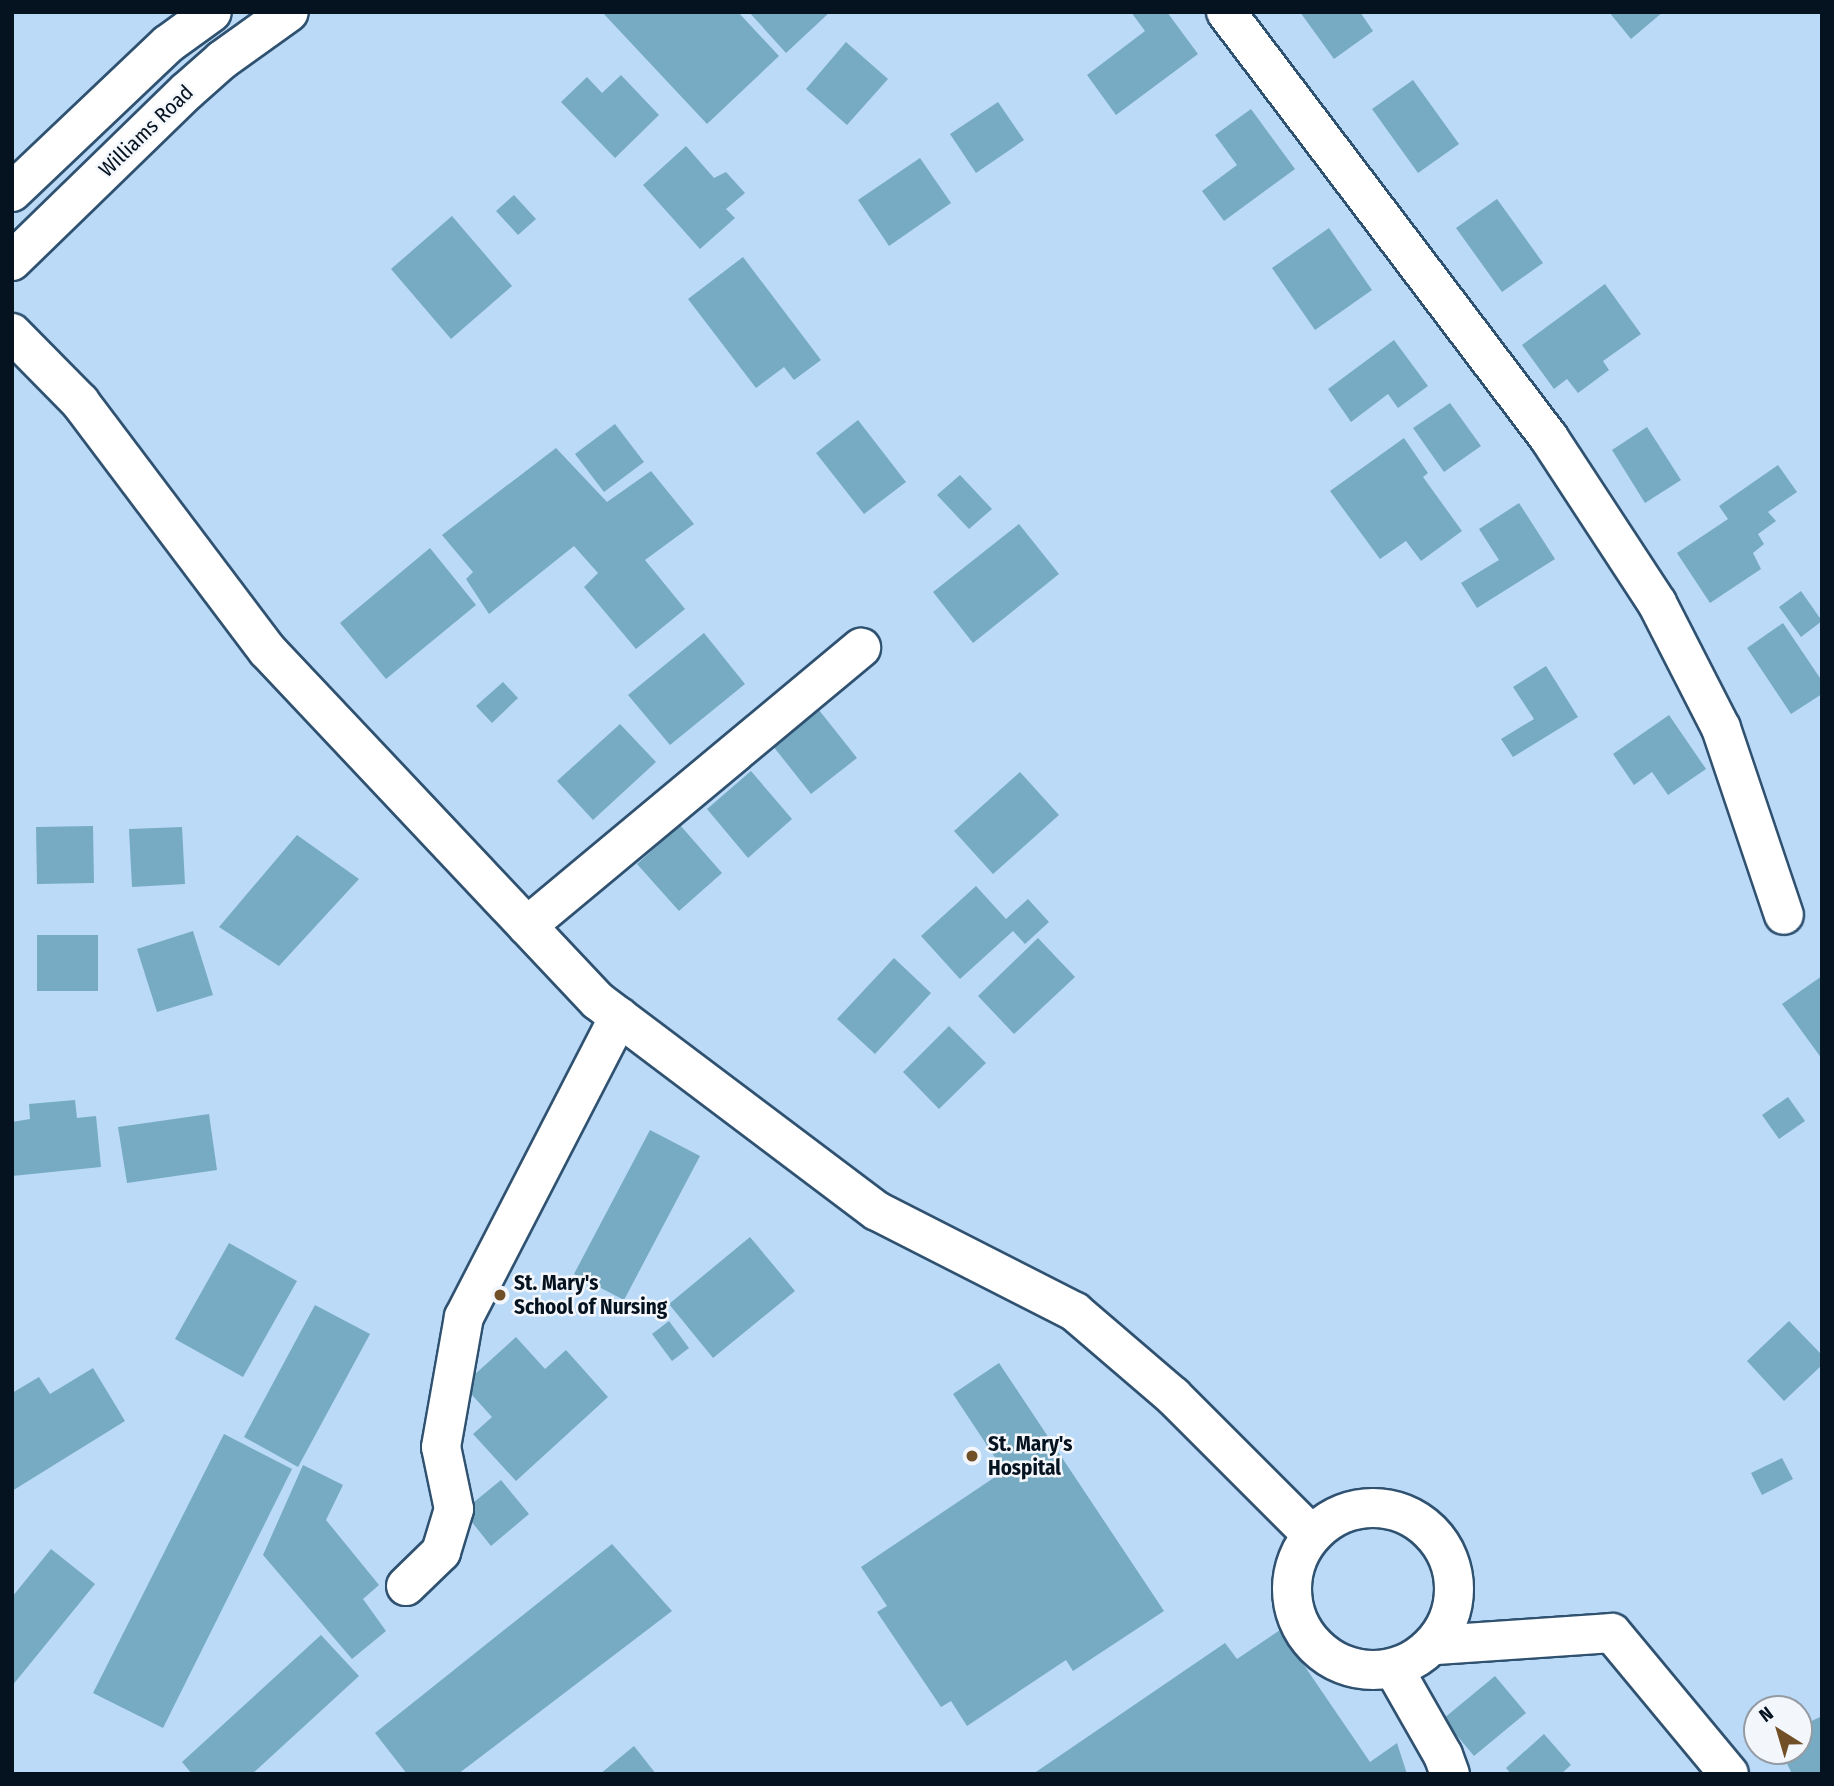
<!DOCTYPE html>
<html>
<head>
<meta charset="utf-8">
<style>
  body { margin:0 }
  #map { position:relative; width:1834px; height:1786px; overflow:hidden; background:#bbdaf8; font-family:"Fira Sans Condensed",sans-serif }
  div>[style] { position:absolute }
  [style*='--x'] { left:calc(var(--x)*1px); top:calc(var(--y)*1px); width:calc(var(--w)*1px); rotate:calc(var(--a)*1deg) }
  .building>* { inset:0; background:#76abc3 }
  .roads { filter:drop-shadow(2px 0 #305271) drop-shadow(-2px 0 #305271) drop-shadow(0 2px #305271) drop-shadow(0 -2px #305271) }
  .minor>* { height:38px; margin:-19px; padding:0 19px; transform-origin:19px; border-radius:19px; background:#fff }
  .minor>.ring { margin:-19px; padding:0; box-sizing:content-box; background:none; border:38px solid #fff; border-radius:50% }
  .major>* { height:38px; margin:-19px; padding:0 19px; transform-origin:19px; border-radius:19px; background:#fff }
  .dots>* { width:19px; height:19px; translate:-50% -50%; box-sizing:border-box; border:4px solid #f3f7fb; border-radius:50% }
  span { translate:-50% -50%; white-space:nowrap; text-align:center; line-height:1.15; -webkit-text-stroke:5px #f3f7fb; paint-order:stroke }
  .street-label { font-size:21px; color:#05121f }
  .poi-label { font-size:21px; color:#05121f; font-weight:700 }
  .left { translate:0 -50%; text-align:left }
  .frame { position:absolute; inset:0; border:14px solid #05121f; pointer-events:none }
  .north { position:absolute; left:1743px; top:1695px; width:70px; height:70px; box-sizing:border-box; background:#f3f7fb; border:2px solid #949ba3; border-radius:50%; rotate:323deg; font-size:19px; font-weight:700; line-height:28px; text-align:center; color:#05121f }
  .north::after { content:''; display:block; margin:auto; width:24px; height:32px; background:#714f27; clip-path:polygon(50% 0,100% 100%,50% 72%,0 100%) }
</style>
</head>
<body>
<div id="map">
  <div class="building">
    <i style="clip-path:polygon(602px 12px,738px 12px,779px 56px,707px 124px)"></i>
    <i style="clip-path:polygon(749px 12px,830px 12px,786px 53px)"></i>
    <i style="clip-path:polygon(1131px 12px,1167px 12px,1198px 54px,1116px 115px,1087px 75px,1145px 31px)"></i>
    <i style="clip-path:polygon(1300px 12px,1360px 12px,1373px 31px,1334px 59px)"></i>
    <i style="clip-path:polygon(1609px 12px,1663px 12px,1631px 39px)"></i>
    <i style="clip-path:polygon(846px 42px,888px 79px,847px 125px,806px 89px)"></i>
    <i style="clip-path:polygon(621px 75px,659px 115px,615px 158px,561px 102px,587px 77px,602px 93px)"></i>
    <i style="clip-path:polygon(1413px 80px,1459px 144px,1418px 173px,1372px 109px)"></i>
    <i style="clip-path:polygon(998px 102px,1024px 140px,976px 173px,950px 134px)"></i>
    <i style="clip-path:polygon(1251px 109px,1295px 169px,1224px 221px,1202px 191px,1237px 165px,1215px 135px)"></i>
    <i style="clip-path:polygon(686px 146px,714px 178px,726px 172px,745px 193px,726px 209px,735px 218px,700px 249px,643px 185px)"></i>
    <i style="clip-path:polygon(920px 158px,951px 203px,889px 246px,858px 200px)"></i>
    <i style="clip-path:polygon(514px 195px,536px 219px,518px 235px,496px 211px)"></i>
    <i style="clip-path:polygon(1497px 199px,1543px 263px,1502px 292px,1456px 228px)"></i>
    <i style="clip-path:polygon(452px 216px,512px 286px,451px 339px,391px 269px)"></i>
    <i style="clip-path:polygon(1329px 228px,1372px 290px,1315px 330px,1272px 268px)"></i>
    <i style="clip-path:polygon(743px 257px,821px 360px,794px 380px,784px 367px,756px 388px,688px 299px)"></i>
    <i style="clip-path:polygon(1605px 284px,1641px 334px,1603px 361px,1609px 370px,1578px 393px,1567px 379px,1554px 389px,1522px 345px)"></i>
    <i style="clip-path:polygon(1394px 340px,1428px 386px,1398px 408px,1388px 394px,1351px 422px,1328px 389px)"></i>
    <i style="clip-path:polygon(1450px 403px,1481px 446px,1444px 472px,1413px 428px)"></i>
    <i style="clip-path:polygon(858px 420px,906px 482px,864px 514px,816px 453px)"></i>
    <i style="clip-path:polygon(615px 424px,644px 462px,604px 492px,575px 454px)"></i>
    <i style="clip-path:polygon(1647px 427px,1681px 480px,1645px 503px,1612px 450px)"></i>
    <i style="clip-path:polygon(1404px 438px,1428px 473px,1423px 477px,1462px 531px,1421px 561px,1406px 541px,1380px 559px,1330px 491px)"></i>
    <i style="clip-path:polygon(556px 448px,607px 502px,651px 471px,694px 524px,645px 560px,685px 609px,636px 649px,584px 587px,598px 573px,574px 546px,489px 614px,466px 579px,473px 572px,442px 535px)"></i>
    <i style="clip-path:polygon(1778px 465px,1797px 492px,1768px 512px,1776px 521px,1758px 534px,1764px 544px,1753px 553px,1761px 569px,1710px 603px,1677px 553px,1728px 519px,1719px 506px)"></i>
    <i style="clip-path:polygon(960px 475px,992px 509px,969px 529px,937px 495px)"></i>
    <i style="clip-path:polygon(1519px 503px,1555px 559px,1477px 608px,1461px 583px,1499px 560px,1479px 529px)"></i>
    <i style="clip-path:polygon(1019px 524px,1059px 574px,973px 643px,933px 592px)"></i>
    <i style="clip-path:polygon(430px 548px,476px 605px,386px 679px,340px 623px)"></i>
    <i style="clip-path:polygon(1801px 591px,1822px 621px,1801px 637px,1779px 607px)"></i>
    <i style="clip-path:polygon(1783px 623px,1822px 681px,1822px 694px,1791px 714px,1747px 648px)"></i>
    <i style="clip-path:polygon(704px 633px,745px 684px,670px 745px,628px 695px)"></i>
    <i style="clip-path:polygon(1546px 666px,1578px 717px,1513px 757px,1501px 739px,1534px 719px,1513px 687px)"></i>
    <i style="clip-path:polygon(503px 682px,518px 698px,492px 723px,476px 706px)"></i>
    <i style="clip-path:polygon(815px 705px,857px 758px,811px 794px,769px 741px)"></i>
    <i style="clip-path:polygon(1669px 715px,1706px 769px,1668px 795px,1652px 772px,1634px 785px,1613px 754px)"></i>
    <i style="clip-path:polygon(620px 724px,656px 762px,593px 820px,557px 781px)"></i>
    <i style="clip-path:polygon(751px 771px,792px 819px,748px 858px,707px 809px)"></i>
    <i style="clip-path:polygon(1020px 772px,1059px 815px,993px 874px,954px 831px)"></i>
    <i style="clip-path:polygon(680px 825px,722px 873px,679px 911px,637px 864px)"></i>
    <i style="clip-path:polygon(93px 826px,94px 883px,37px 884px,36px 827px)"></i>
    <i style="clip-path:polygon(182px 827px,185px 884px,132px 887px,129px 829px)"></i>
    <i style="clip-path:polygon(297px 835px,359px 879px,279px 966px,219px 927px)"></i>
    <i style="clip-path:polygon(976px 886px,1006px 919px,1028px 899px,1049px 922px,1025px 944px,1013px 931px,960px 979px,921px 936px)"></i>
    <i style="clip-path:polygon(193px 931px,213px 995px,157px 1012px,137px 949px)"></i>
    <i style="clip-path:polygon(37px 935px,98px 935px,98px 991px,37px 991px)"></i>
    <i style="clip-path:polygon(1038px 938px,1075px 977px,1014px 1034px,978px 996px)"></i>
    <i style="clip-path:polygon(894px 958px,931px 993px,875px 1054px,837px 1019px)"></i>
    <i style="clip-path:polygon(1822px 976px,1822px 1059px,1782px 1004px)"></i>
    <i style="clip-path:polygon(949px 1026px,986px 1063px,939px 1109px,903px 1072px)"></i>
    <i style="clip-path:polygon(1788px 1097px,1805px 1121px,1779px 1139px,1762px 1115px)"></i>
    <i style="clip-path:polygon(75px 1100px,77px 1118px,96px 1116px,101px 1167px,12px 1176px,12px 1122px,30px 1119px,29px 1104px)"></i>
    <i style="clip-path:polygon(209px 1114px,217px 1170px,127px 1183px,118px 1127px)"></i>
    <i style="clip-path:polygon(650px 1130px,700px 1156px,624px 1300px,574px 1274px)"></i>
    <i style="clip-path:polygon(750px 1237px,795px 1291px,713px 1358px,669px 1304px)"></i>
    <i style="clip-path:polygon(229px 1243px,297px 1281px,243px 1377px,175px 1339px)"></i>
    <i style="clip-path:polygon(315px 1305px,370px 1334px,298px 1467px,244px 1437px)"></i>
    <i style="clip-path:polygon(669px 1321px,689px 1348px,672px 1361px,652px 1334px)"></i>
    <i style="clip-path:polygon(1789px 1321px,1822px 1355px,1822px 1365px,1784px 1401px,1747px 1361px)"></i>
    <i style="clip-path:polygon(516px 1337px,545px 1369px,566px 1350px,608px 1397px,516px 1481px,473px 1434px,492px 1417px,463px 1385px)"></i>
    <i style="clip-path:polygon(999px 1363px,1164px 1611px,1073px 1671px,1066px 1660px,967px 1726px,951px 1701px,941px 1707px,877px 1612px,887px 1606px,861px 1567px,1004px 1471px,953px 1394px)"></i>
    <i style="clip-path:polygon(93px 1368px,125px 1421px,12px 1491px,12px 1393px,39px 1377px,50px 1394px)"></i>
    <i style="clip-path:polygon(224px 1434px,292px 1469px,163px 1728px,93px 1693px)"></i>
    <i style="clip-path:polygon(1782px 1458px,1793px 1479px,1762px 1495px,1751px 1473px)"></i>
    <i style="clip-path:polygon(303px 1465px,343px 1485px,326px 1520px,379px 1585px,363px 1599px,386px 1631px,352px 1659px,263px 1555px)"></i>
    <i style="clip-path:polygon(501px 1480px,529px 1514px,491px 1546px,463px 1511px)"></i>
    <i style="clip-path:polygon(612px 1544px,672px 1611px,458px 1774px,407px 1774px,375px 1733px)"></i>
    <i style="clip-path:polygon(51px 1549px,95px 1584px,12px 1686px,12px 1597px)"></i>
    <i style="clip-path:polygon(1280px 1630px,1370px 1762px,1397px 1743px,1407px 1774px,1033px 1774px,1225px 1643px,1237px 1659px)"></i>
    <i style="clip-path:polygon(321px 1635px,359px 1676px,252px 1774px,192px 1774px,182px 1762px)"></i>
    <i style="clip-path:polygon(1495px 1676px,1526px 1713px,1474px 1756px,1443px 1719px)"></i>
    <i style="clip-path:polygon(1820px 1717px,1822px 1774px,1792px 1774px,1781px 1751px,1799px 1751px,1799px 1727px)"></i>
    <i style="clip-path:polygon(1544px 1734px,1571px 1765px,1561px 1774px,1511px 1774px,1506px 1768px)"></i>
    <i style="clip-path:polygon(634px 1746px,656px 1774px,600px 1774px)"></i>
  </div>
  <div class="roads">
    <div class="minor">
      <i style="--x:1226;--y:12;--w:535;--a:52.83"></i>
      <i style="--x:1549;--y:438;--w:197;--a:56.8"></i>
      <i style="--x:1657;--y:603;--w:140;--a:62.9"></i>
      <i style="--x:1721;--y:728;--w:197;--a:71.4"></i>
      <i style="--x:12;--y:333;--w:97;--a:45.4"></i>
      <i style="--x:80;--y:402;--w:311;--a:53"></i>
      <i style="--x:267;--y:650;--w:482;--a:46.7"></i>
      <i style="--x:598;--y:1001;--w:349;--a:37"></i>
      <i style="--x:877;--y:1211;--w:222;--a:27"></i>
      <i style="--x:1075;--y:1312;--w:129;--a:40.6"></i>
      <i style="--x:1173;--y:1396;--w:195;--a:45"></i>
      <i style="--x:527;--y:926;--w:435;--a:-39.8"></i>
      <i class="ring" style="left:1292px;top:1508px;width:124px;height:124px"></i>
      <i style="--x:406;--y:1586;--w:49;--a:-44.2"></i>
      <i style="--x:441;--y:1552;--w:45;--a:-73.2"></i>
      <i style="--x:454;--y:1509;--w:63;--a:-101.8"></i>
      <i style="--x:441;--y:1447;--w:132;--a:-80"></i>
      <i style="--x:464;--y:1317;--w:338;--a:-62.7"></i>
      <i style="--x:1437;--y:1645;--w:175;--a:-3.9"></i>
      <i style="--x:1612;--y:1633;--w:183;--a:50.3"></i>
      <i style="--x:1395;--y:1671;--w:97;--a:60.3"></i>
      <i style="--x:1443;--y:1755;--w:20;--a:70"></i>
    </div>
    <div class="major">
      <i style="--x:12;--y:192;--w:215;--a:-43.5"></i>
      <i style="--x:168;--y:44;--w:54;--a:-36"></i>
      <i style="--x:12;--y:261;--w:244;--a:-44.2"></i>
      <i style="--x:187;--y:91;--w:47;--a:-41.5"></i>
      <i style="--x:222;--y:60;--w:82;--a:-35.6"></i>
    </div>
  </div>
  <div class="dots">
    <i style="left:500px;top:1295px;background:#714f27"></i>
    <i style="left:972px;top:1456px;background:#714f27"></i>
  </div>
  <div class="street-label">
    <span style="left:146px;top:131px;rotate:-44deg">Williams Road</span>
  </div>
  <div class="poi-label">
    <span class="left" style="left:514px;top:1295px">St. Mary's<br>School of Nursing</span>
    <span class="left" style="left:988px;top:1456px">St. Mary's<br>Hospital</span>
  </div>
  <div class="frame"></div>
  <div class="north">N</div>
</div>
</body>
</html>
